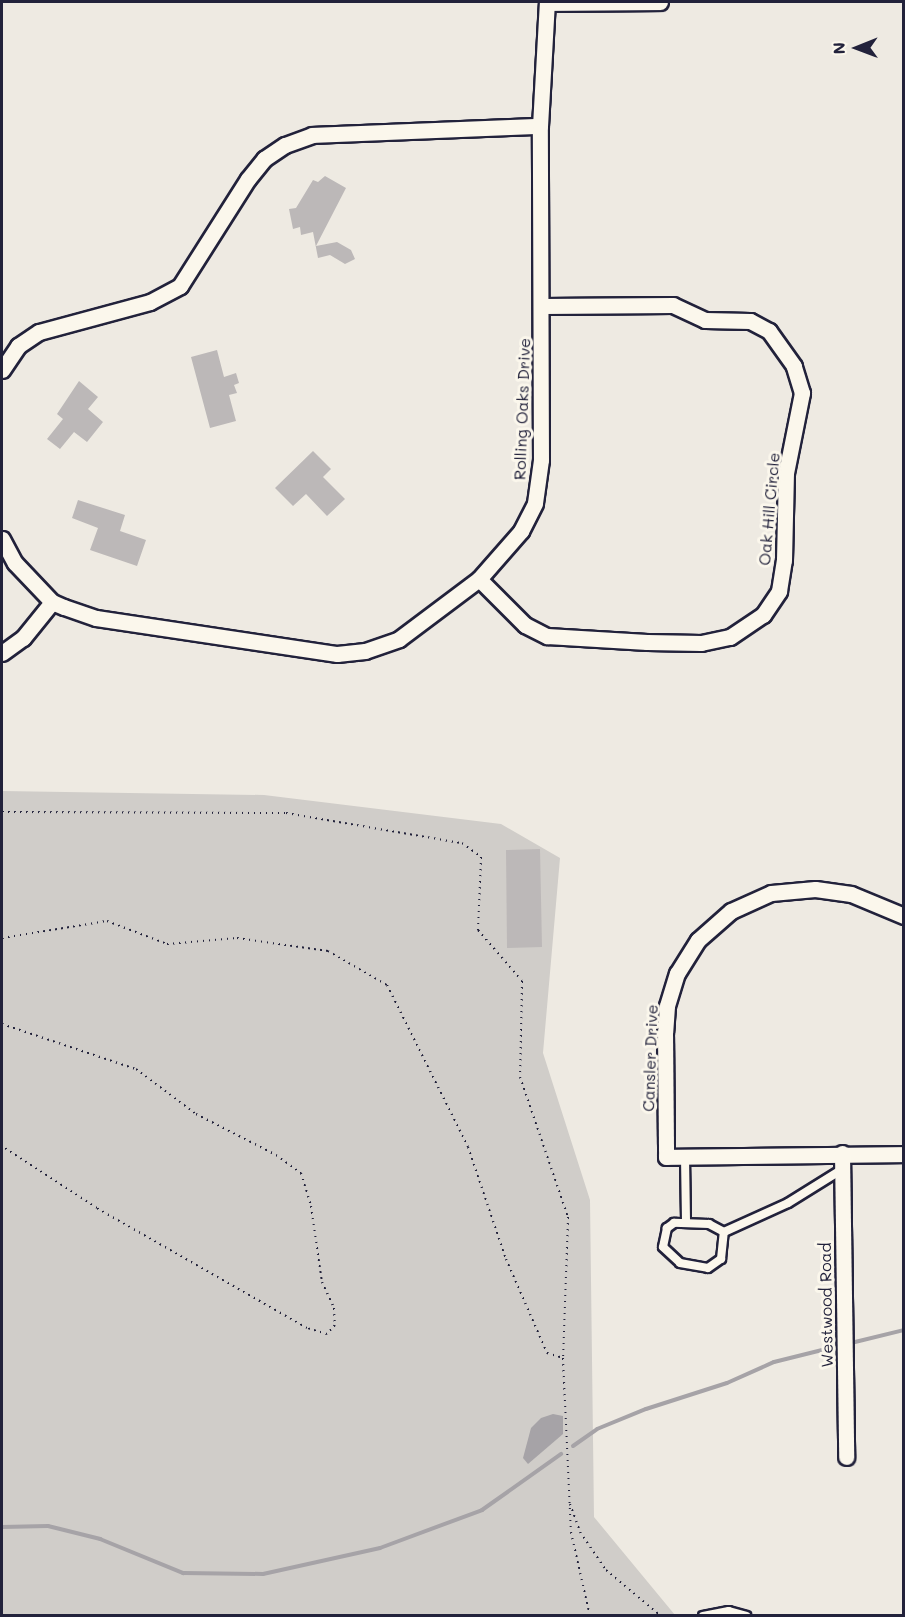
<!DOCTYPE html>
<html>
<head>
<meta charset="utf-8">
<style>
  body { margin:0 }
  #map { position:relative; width:905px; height:1617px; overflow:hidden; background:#eeeae2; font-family:Mali,sans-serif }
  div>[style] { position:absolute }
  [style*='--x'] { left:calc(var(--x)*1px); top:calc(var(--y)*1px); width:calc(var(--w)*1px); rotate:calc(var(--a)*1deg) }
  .green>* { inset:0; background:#d0cdc9 }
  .water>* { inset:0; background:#a6a3a7 }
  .stream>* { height:4px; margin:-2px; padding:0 2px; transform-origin:2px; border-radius:2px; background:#a6a3a7 }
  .building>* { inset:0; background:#bcb8b8 }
  .path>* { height:2px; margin-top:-1px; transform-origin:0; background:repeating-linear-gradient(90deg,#22223b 0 1.5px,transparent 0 6px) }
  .roads { filter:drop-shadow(2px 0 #22223b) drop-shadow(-2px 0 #22223b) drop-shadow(0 2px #22223b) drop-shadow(0 -2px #22223b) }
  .lane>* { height:8px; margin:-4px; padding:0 4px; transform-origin:4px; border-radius:4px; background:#fbf7ec }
  .street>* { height:15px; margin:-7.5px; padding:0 7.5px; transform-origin:7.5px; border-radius:7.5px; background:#fbf7ec }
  span { translate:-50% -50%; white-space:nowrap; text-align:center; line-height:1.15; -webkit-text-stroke:6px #fbf7ec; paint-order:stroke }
  .street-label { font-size:16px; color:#22223b }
  .frame { position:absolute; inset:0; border:3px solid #22223b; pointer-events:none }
  .north { position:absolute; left:827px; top:18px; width:60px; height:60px; -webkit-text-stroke:4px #fbf7ec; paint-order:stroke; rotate:269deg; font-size:16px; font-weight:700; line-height:24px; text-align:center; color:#22223b }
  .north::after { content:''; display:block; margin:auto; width:21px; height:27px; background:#22223b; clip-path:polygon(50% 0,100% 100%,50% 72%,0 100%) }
</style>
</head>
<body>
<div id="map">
  <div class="green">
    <i style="clip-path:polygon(2px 791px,264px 795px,501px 824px,560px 858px,543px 1053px,590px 1200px,594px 1517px,675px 1615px,2px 1615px)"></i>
  </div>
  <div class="water">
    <i style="clip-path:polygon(553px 1414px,563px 1416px,563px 1434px,528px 1464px,523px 1458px,531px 1428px,541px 1418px)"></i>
  </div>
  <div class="stream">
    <i style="--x:855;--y:1342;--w:50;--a:-13.8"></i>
    <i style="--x:573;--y:1446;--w:29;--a:-35"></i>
    <i style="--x:597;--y:1429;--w:53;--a:-22.2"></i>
    <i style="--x:646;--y:1409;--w:85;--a:-17.8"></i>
    <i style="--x:727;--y:1383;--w:51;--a:-24.1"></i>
    <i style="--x:774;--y:1362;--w:62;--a:-14"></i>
    <i style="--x:2;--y:1527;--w:46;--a:-1.2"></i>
    <i style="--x:48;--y:1526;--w:54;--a:14"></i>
    <i style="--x:100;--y:1539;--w:90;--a:22.3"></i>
    <i style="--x:183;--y:1573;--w:80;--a:0.7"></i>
    <i style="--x:263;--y:1574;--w:120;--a:-12.5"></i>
    <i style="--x:380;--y:1548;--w:109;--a:-20.4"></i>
    <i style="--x:482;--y:1510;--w:97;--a:-35.3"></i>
  </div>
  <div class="building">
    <i style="clip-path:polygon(325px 176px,346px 188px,316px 246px,337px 242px,351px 250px,355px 259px,345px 264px,330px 255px,318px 258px,313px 232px,301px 235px,300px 227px,293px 229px,289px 209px,296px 208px,313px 180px,318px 182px)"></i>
    <i style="clip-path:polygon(217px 350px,224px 377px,236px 373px,239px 383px,234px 385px,237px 393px,229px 395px,236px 421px,210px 428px,191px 357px)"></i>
    <i style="clip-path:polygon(79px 381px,98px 397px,88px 409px,103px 422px,87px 442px,74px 432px,60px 449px,47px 439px,63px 419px,57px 414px)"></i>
    <i style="clip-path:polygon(313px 451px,331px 469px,323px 477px,345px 499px,327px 516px,306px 494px,293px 506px,275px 488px)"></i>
    <i style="clip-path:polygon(78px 500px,125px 515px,120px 531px,146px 540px,137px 566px,90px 550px,98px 528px,72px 518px)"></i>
    <i style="clip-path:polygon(540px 849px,542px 947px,507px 948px,506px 850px)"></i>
  </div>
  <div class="path">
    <i style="--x:2;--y:812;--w:284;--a:0.2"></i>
    <i style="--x:286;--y:813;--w:179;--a:9.7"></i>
    <i style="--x:462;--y:843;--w:24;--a:36"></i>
    <i style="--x:481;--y:857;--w:73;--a:92.4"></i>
    <i style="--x:478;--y:930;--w:67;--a:49.2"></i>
    <i style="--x:522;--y:981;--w:96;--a:91.2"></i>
    <i style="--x:520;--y:1077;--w:148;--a:71.1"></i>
    <i style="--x:568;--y:1217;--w:141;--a:92"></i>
    <i style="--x:563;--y:1358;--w:174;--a:87.4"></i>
    <i style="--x:571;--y:1532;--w:86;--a:77.3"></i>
    <i style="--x:2;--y:938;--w:106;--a:-9.2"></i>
    <i style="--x:107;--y:921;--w:64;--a:21"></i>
    <i style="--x:167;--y:944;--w:70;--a:-4.9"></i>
    <i style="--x:237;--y:938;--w:92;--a:8.1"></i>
    <i style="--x:328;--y:951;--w:68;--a:30"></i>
    <i style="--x:387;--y:985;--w:181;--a:63.4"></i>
    <i style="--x:468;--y:1147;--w:118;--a:71.3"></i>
    <i style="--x:506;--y:1259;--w:103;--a:66.4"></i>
    <i style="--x:547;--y:1353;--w:17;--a:17"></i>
    <i style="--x:2;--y:1024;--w:141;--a:18.6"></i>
    <i style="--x:136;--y:1069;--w:75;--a:36.9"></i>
    <i style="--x:196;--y:1114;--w:90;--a:27.1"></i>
    <i style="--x:276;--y:1155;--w:31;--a:36"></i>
    <i style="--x:301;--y:1173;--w:34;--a:73"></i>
    <i style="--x:311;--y:1206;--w:77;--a:81.8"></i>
    <i style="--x:322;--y:1282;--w:29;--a:65"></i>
    <i style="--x:334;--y:1308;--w:17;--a:87"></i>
    <i style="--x:335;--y:1325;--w:12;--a:132"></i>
    <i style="--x:327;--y:1334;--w:21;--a:-163"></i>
    <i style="--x:307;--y:1328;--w:242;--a:-150.3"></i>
    <i style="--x:97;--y:1208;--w:113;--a:-146.9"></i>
    <i style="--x:570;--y:1504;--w:30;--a:70"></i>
    <i style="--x:580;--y:1532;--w:46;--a:55.6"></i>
    <i style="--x:606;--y:1570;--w:72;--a:39.9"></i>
  </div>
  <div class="roads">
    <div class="lane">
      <i style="--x:685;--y:1157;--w:64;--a:89.1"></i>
      <i style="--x:724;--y:1232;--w:17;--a:-152"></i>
      <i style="--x:709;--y:1224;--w:35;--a:-178"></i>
      <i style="--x:674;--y:1223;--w:9;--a:144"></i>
      <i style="--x:667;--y:1228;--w:19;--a:102"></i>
      <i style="--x:663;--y:1247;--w:23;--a:43"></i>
      <i style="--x:680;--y:1263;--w:28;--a:10"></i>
      <i style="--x:708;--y:1268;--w:16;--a:-35"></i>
      <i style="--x:721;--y:1259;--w:27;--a:-84"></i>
      <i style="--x:724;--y:1232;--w:70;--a:-24.4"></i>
      <i style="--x:788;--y:1203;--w:62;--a:-31.9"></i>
      <i style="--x:703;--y:1616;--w:26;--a:-11"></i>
      <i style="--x:729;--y:1611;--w:18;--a:16"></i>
    </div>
    <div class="street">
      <i style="--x:548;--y:3;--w:112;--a:-0.5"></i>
      <i style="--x:2;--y:370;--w:29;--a:-56"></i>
      <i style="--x:18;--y:346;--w:25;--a:-34"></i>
      <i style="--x:39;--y:332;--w:115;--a:-15.1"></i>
      <i style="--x:150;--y:302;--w:34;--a:-28"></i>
      <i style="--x:180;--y:286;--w:127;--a:-57.6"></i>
      <i style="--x:248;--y:179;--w:26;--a:-51"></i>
      <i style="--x:264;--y:159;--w:25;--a:-34"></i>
      <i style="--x:285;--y:145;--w:29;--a:-20"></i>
      <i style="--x:312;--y:135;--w:228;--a:-2.3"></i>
      <i style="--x:2;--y:539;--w:27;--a:62"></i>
      <i style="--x:15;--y:563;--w:54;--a:46.5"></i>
      <i style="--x:52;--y:602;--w:13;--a:23"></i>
      <i style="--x:64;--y:607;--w:34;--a:19"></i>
      <i style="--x:96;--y:618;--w:244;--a:8.5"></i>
      <i style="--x:337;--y:654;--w:28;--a:-6"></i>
      <i style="--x:365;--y:651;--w:36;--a:-19"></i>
      <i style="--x:399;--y:639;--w:100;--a:-36.9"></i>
      <i style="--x:479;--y:579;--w:64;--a:-48.8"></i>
      <i style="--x:521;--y:531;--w:31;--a:-63"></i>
      <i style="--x:535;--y:503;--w:43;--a:-82.1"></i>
      <i style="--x:541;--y:460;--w:334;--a:-90.2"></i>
      <i style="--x:540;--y:126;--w:124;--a:-86.8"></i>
      <i style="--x:479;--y:579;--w:65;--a:45"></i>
      <i style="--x:525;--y:625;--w:25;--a:27"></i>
      <i style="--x:547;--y:636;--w:100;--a:3.4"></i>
      <i style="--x:647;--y:642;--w:54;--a:1.1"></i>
      <i style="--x:701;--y:643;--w:30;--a:-12"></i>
      <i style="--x:730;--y:637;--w:40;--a:-34"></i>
      <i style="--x:763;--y:615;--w:29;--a:-56"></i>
      <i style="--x:779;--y:591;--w:31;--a:-81"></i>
      <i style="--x:784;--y:560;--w:87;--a:-88.7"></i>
      <i style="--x:786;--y:473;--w:82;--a:-78.7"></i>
      <i style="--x:802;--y:393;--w:28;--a:-107"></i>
      <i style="--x:794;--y:366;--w:43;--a:-125.5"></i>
      <i style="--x:769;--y:331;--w:21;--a:-152"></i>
      <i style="--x:750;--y:321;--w:45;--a:-178.7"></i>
      <i style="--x:705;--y:320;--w:35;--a:-155"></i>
      <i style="--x:673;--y:305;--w:130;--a:179.6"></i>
      <i style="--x:2;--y:653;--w:26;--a:-36"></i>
      <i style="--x:23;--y:638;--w:46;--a:-51.1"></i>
      <i style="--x:904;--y:916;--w:57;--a:-157.5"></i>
      <i style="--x:851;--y:894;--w:36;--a:-172"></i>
      <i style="--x:815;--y:889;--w:44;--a:174.8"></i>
      <i style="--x:771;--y:893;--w:44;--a:155.8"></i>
      <i style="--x:731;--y:911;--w:44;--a:138.7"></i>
      <i style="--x:698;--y:940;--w:39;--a:122"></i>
      <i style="--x:677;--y:973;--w:34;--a:107"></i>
      <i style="--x:667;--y:1006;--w:26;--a:94"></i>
      <i style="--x:665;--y:1032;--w:125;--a:89.5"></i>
      <i style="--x:666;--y:1157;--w:238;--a:-0.7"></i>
      <i style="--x:842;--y:1153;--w:304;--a:89.2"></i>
    </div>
  </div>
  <div class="street-label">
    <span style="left:522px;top:409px;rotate:-88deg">Rolling Oaks Drive</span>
    <span style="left:769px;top:509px;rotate:-85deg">Oak Hill Circle</span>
    <span style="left:650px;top:1058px;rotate:-88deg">Cansler Drive</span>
    <span style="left:826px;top:1305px;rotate:-91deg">Westwood Road</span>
  </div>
  <div class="frame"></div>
  <div class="north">N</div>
</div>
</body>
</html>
